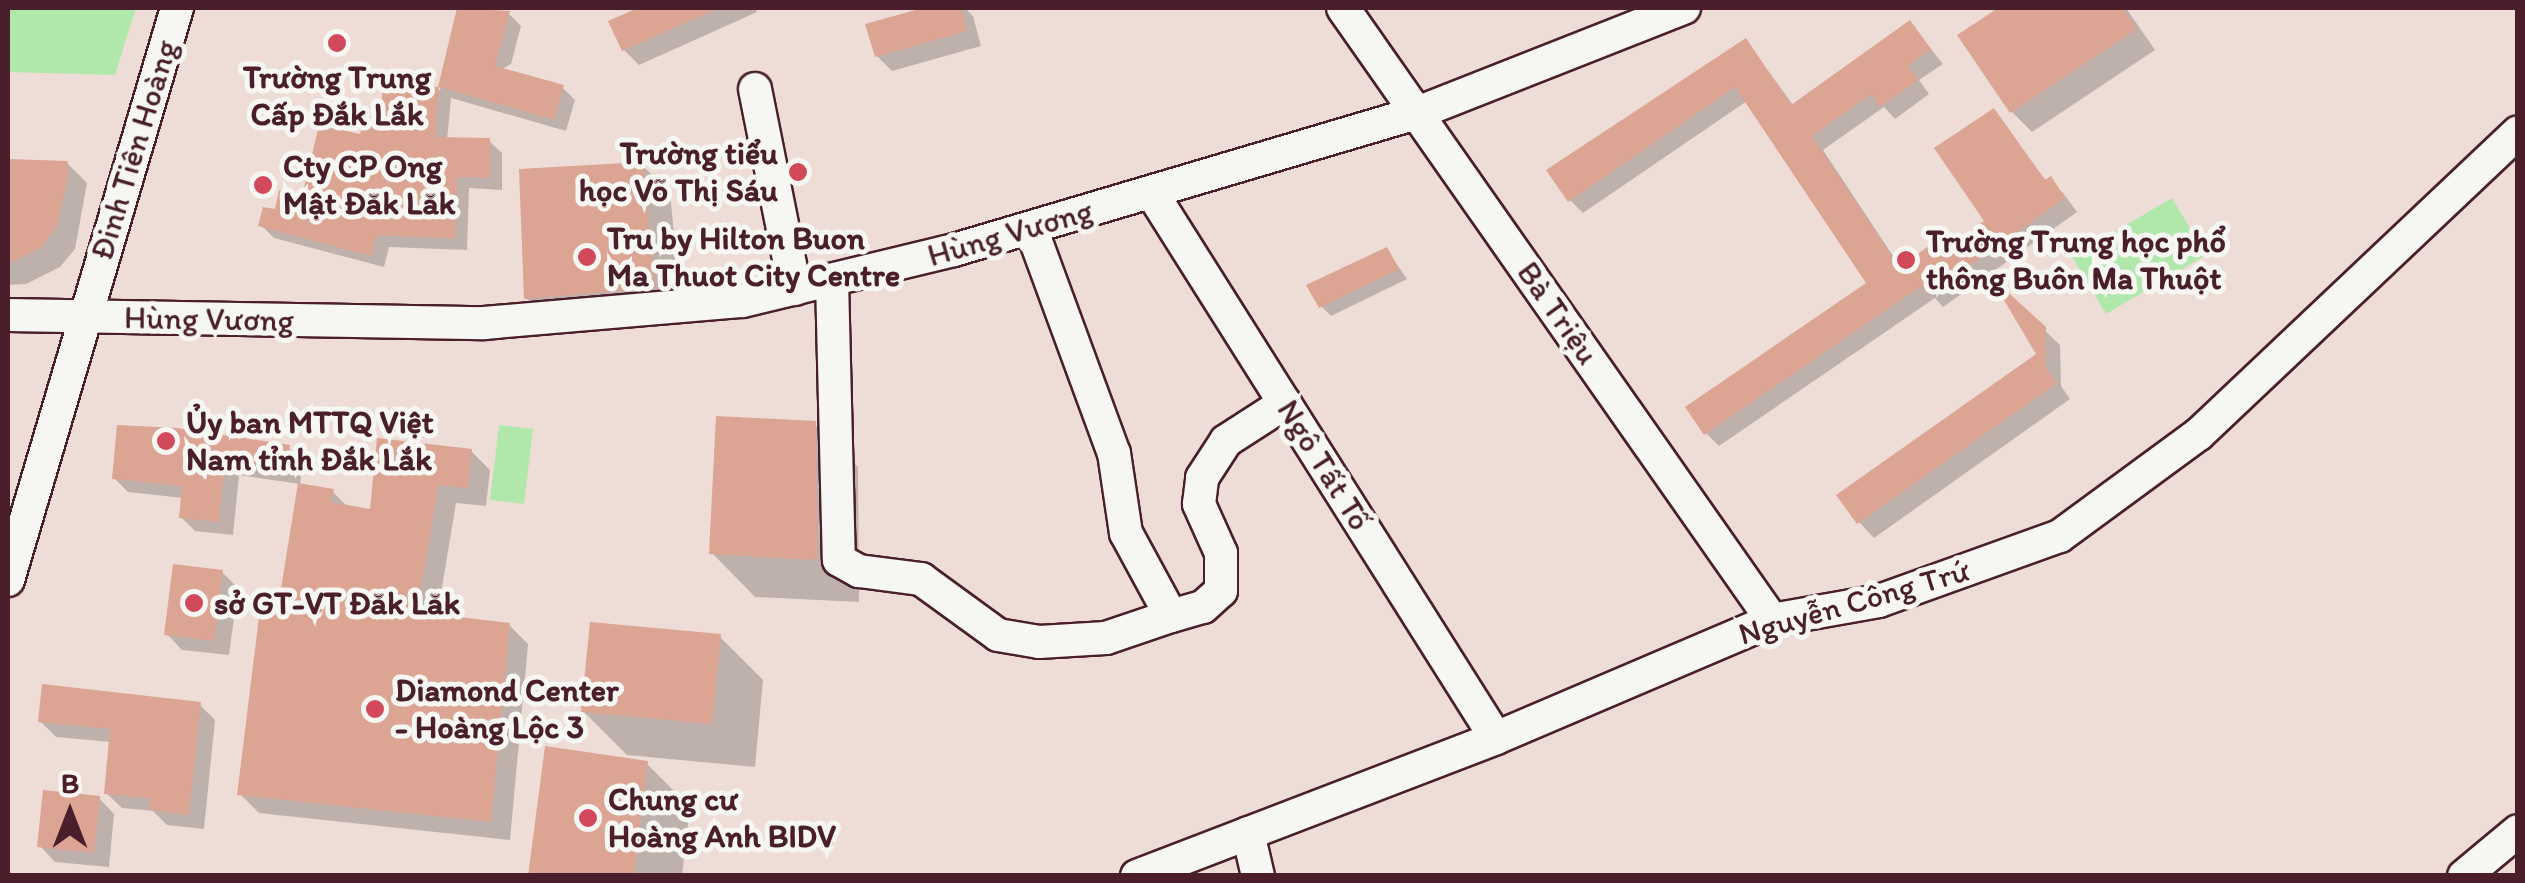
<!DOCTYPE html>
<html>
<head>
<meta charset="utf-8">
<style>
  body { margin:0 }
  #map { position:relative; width:2525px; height:883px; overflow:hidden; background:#eeddd6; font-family:Itim,sans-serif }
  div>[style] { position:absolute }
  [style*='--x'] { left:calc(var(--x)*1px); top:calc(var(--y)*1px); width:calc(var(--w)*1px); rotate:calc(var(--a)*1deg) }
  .green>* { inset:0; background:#b0e8ac }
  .shadow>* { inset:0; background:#0003 }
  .building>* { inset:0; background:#dba493 }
  .roads { filter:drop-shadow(2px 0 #4a1f2b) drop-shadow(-2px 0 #4a1f2b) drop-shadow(0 2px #4a1f2b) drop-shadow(0 -2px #4a1f2b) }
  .minor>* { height:32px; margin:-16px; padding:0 16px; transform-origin:16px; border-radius:16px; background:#f6f6f2 }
  .dots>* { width:28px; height:28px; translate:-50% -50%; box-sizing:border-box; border:5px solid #f6f6f2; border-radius:50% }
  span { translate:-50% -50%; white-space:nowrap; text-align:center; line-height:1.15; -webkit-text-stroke:10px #f6f6f2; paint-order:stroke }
  .poi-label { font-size:32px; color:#4a1f2b; font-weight:700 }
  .right { translate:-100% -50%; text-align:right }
  .left { translate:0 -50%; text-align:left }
  .street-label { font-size:32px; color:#4a1f2b }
  .frame { position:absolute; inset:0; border:10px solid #4a1f2b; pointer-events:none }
  .north { position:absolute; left:20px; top:763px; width:100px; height:100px; -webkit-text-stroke:8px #f6f6f2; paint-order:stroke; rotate:0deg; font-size:28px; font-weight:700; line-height:40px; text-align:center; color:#4a1f2b }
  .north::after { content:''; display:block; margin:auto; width:35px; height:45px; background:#4a1f2b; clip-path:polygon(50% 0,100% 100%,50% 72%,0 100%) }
</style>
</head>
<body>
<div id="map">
  <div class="green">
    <i style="clip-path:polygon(8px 8px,136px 8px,115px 75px,8px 72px)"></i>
    <i style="clip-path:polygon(2172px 198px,2206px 255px,2106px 314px,2072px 257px)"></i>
    <i style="clip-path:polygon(499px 425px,533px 429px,524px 504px,490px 500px)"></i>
  </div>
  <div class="shadow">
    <i style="clip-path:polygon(460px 8px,508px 13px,521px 26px,511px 64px,501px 70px,562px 87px,575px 100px,566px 131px,451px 98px,447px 140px,489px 141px,502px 153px,502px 190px,469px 188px,467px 250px,389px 247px,384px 267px,274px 238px,261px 225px,304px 199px,362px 138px,382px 126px,385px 86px,440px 90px)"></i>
    <i style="clip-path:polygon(644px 8px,755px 8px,757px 12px,639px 65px,624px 50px,611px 22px)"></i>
    <i style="clip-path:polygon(932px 8px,965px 8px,973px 16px,981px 46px,892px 71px,877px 56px,868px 25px)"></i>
    <i style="clip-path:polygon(2003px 8px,2126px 8px,2155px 50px,2032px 132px,2012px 112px,1960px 35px)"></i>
    <i style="clip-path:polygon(1910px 23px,1943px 64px,1919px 80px,1929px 94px,1895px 119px,1884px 107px,1823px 150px,1901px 268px,1955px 245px,1988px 222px,1993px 111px,2047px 182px,2050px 180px,2063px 193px,2077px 212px,1943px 307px,1935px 298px,1719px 446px,1706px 433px,1869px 284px,1747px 101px,1583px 213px,1570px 200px,1746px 41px,1794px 106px)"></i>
    <i style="clip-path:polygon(8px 162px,67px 163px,87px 183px,75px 249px,60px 267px,26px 284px,8px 285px)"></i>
    <i style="clip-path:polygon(642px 165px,670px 193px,682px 316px,554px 326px,526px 298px)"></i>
    <i style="clip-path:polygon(1387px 250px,1407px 279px,1331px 316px,1321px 306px)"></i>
    <i style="clip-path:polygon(2002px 290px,2060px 345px,2061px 386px,2070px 399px,1874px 538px,1859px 522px,2039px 354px)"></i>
    <i style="clip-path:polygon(814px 424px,858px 467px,859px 602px,755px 597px,712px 553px)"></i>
    <i style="clip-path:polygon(289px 448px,303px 462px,300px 484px,239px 475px,233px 535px,195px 531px,181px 517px,183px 498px,128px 492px,114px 478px)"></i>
    <i style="clip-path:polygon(471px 451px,490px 470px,486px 506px,456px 503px,437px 617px,509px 625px,528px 644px,510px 840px,259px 813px,240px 794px,282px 598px,332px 491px,349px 508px,372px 512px)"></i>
    <i style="clip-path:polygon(222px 572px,238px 588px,229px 655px,182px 650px,167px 634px)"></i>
    <i style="clip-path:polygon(720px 637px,763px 680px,755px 767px,627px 755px,583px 711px)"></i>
    <i style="clip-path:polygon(200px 705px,215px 720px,204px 829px,167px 825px,153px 811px,122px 808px,106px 793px,111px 742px,56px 737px,40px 721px)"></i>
    <i style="clip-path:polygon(646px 763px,690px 807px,682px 876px,530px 876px)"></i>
    <i style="clip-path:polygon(99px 798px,114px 814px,109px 867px,55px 862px,40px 846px)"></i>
  </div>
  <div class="building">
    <i style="clip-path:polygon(457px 8px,510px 11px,495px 66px,564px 85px,554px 120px,439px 87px,435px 137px,490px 138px,491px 178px,457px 177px,455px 239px,377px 235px,371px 256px,258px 226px,263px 207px,275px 209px,279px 190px,302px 196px,319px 125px,360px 134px,364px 119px,380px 123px,383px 83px,438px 87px)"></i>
    <i style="clip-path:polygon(638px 8px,719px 8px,622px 51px,608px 21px)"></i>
    <i style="clip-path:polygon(923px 8px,961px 8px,967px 31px,875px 57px,865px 24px)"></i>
    <i style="clip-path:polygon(1998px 8px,2122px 8px,2137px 29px,2010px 113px,1957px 35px)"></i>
    <i style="clip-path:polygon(1910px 20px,1931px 49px,1908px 66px,1918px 80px,1880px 107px,1871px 94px,1812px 136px,1899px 267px,1946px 234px,1955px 242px,1984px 221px,1934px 148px,1994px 108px,2045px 180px,2051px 176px,2065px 198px,1928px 295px,1921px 286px,1704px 435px,1685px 407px,1866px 283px,1735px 87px,1568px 202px,1546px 170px,1746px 38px,1791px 105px)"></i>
    <i style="clip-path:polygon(8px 159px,68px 161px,67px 183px,56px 228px,40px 248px,8px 264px)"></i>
    <i style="clip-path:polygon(643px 162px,655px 288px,524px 299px,519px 169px)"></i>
    <i style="clip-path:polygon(1387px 247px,1399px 269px,1319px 308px,1306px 285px)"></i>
    <i style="clip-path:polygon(2002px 287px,2046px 327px,2046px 368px,2057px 383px,1857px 524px,1836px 495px,2036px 354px,1998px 290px)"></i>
    <i style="clip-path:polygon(716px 416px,816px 421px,817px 560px,709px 554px)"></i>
    <i style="clip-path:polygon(117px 425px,177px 428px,290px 445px,286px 471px,225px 462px,219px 522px,179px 518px,182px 486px,112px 479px)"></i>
    <i style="clip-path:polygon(377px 438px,472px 449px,468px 488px,438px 485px,417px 612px,510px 623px,491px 822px,237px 795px,262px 593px,280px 595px,298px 483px,334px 489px,331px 502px,370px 509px)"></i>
    <i style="clip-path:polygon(173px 564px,223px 570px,214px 641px,164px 635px)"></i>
    <i style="clip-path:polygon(590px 622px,721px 634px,712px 724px,581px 712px)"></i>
    <i style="clip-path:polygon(42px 684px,201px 702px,189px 815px,149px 810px,150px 798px,104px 794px,110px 729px,38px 722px)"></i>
    <i style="clip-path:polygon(545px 746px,648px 761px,634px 876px,528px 876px)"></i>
    <i style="clip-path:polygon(43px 790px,100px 796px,94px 853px,37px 847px)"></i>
  </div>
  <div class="roads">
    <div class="minor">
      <i style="--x:1343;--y:8;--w:747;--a:54.97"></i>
      <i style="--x:755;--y:89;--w:204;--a:78.7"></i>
      <i style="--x:1152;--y:193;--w:644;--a:57.74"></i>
      <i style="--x:1031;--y:228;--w:240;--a:69.8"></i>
      <i style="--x:1114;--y:453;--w:81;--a:81.5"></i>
      <i style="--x:1126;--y:533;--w:94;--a:61.5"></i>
      <i style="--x:1171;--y:616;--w:33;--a:-16"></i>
      <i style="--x:1203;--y:607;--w:24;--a:-42"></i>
      <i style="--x:1221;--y:591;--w:38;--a:-90"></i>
      <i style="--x:1221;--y:553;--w:54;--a:-114.2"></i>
      <i style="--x:1199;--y:504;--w:26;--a:-83"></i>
      <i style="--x:1202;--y:478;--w:44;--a:-57"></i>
      <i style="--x:1226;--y:441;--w:70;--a:-32.8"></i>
      <i style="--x:832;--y:280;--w:280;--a:88.6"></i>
      <i style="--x:839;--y:560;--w:23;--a:29"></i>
      <i style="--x:859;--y:571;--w:63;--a:7.4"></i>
      <i style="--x:921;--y:579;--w:95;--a:36"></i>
      <i style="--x:998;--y:635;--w:42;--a:9.7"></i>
      <i style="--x:1039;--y:642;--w:67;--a:-3.4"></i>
      <i style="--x:1106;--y:638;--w:69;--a:-18.7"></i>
      <i style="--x:8;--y:315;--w:476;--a:1"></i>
      <i style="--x:484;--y:323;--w:260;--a:-4.9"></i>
      <i style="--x:743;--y:301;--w:217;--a:-13.6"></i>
      <i style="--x:954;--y:250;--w:483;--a:-16.5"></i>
      <i style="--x:1417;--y:113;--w:287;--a:-21.5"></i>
      <i style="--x:8;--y:580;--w:596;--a:-73.54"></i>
      <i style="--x:1248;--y:833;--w:44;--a:76.9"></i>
      <i style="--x:1137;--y:876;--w:385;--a:-21"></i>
      <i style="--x:1496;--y:738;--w:300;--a:-23.1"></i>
      <i style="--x:1772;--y:620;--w:109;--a:-10.1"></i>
      <i style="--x:1879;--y:601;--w:192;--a:-19.8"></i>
      <i style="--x:2060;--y:536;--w:172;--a:-36.3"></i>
      <i style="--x:2199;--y:434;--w:439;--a:-43.4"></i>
      <i style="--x:2464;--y:876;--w:70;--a:-39.8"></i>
    </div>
  </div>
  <div class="dots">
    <i style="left:337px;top:43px;background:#d1495b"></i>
    <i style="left:798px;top:172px;background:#d1495b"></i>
    <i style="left:263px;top:185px;background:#d1495b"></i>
    <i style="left:587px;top:257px;background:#d1495b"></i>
    <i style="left:1906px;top:260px;background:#d1495b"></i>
    <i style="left:166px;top:441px;background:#d1495b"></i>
    <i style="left:194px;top:603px;background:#d1495b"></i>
    <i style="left:375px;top:709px;background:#d1495b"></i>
    <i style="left:588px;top:818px;background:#d1495b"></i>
  </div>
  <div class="poi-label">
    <span style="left:337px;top:96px">Trường Trung<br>Cấp Đắk Lắk</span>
    <span class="right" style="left:778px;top:172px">Trường tiểu<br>học Võ Thị Sáu</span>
    <span class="left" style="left:283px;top:185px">Cty CP Ong<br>Mật Đăk Lăk</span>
    <span class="left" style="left:607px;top:257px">Tru by Hilton Buon<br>Ma Thuot City Centre</span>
    <span class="left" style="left:1926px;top:260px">Trường Trung học phổ<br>thông Buôn Ma Thuột</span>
    <span class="left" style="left:186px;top:441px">Ủy ban MTTQ Việt<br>Nam tỉnh Đắk Lắk</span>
    <span class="left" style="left:214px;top:603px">sở GT-VT Đăk Lăk</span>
    <span class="left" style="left:395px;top:709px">Diamond Center<br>- Hoàng Lộc 3</span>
    <span class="left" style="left:608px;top:818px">Chung cư<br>Hoàng Anh BIDV</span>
  </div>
  <div class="street-label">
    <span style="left:134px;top:150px;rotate:-73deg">Đinh Tiên Hoàng</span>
    <span style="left:1010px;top:233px;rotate:-16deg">Hùng Vương</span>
    <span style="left:1558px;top:313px;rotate:55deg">Bà Triệu</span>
    <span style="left:209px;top:319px;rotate:1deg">Hùng Vương</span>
    <span style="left:1324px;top:465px;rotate:58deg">Ngô Tất Tố</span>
    <span style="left:1854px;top:602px;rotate:-16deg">Nguyễn Công Trứ</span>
  </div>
  <div class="frame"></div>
  <div class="north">B</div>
</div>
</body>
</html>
